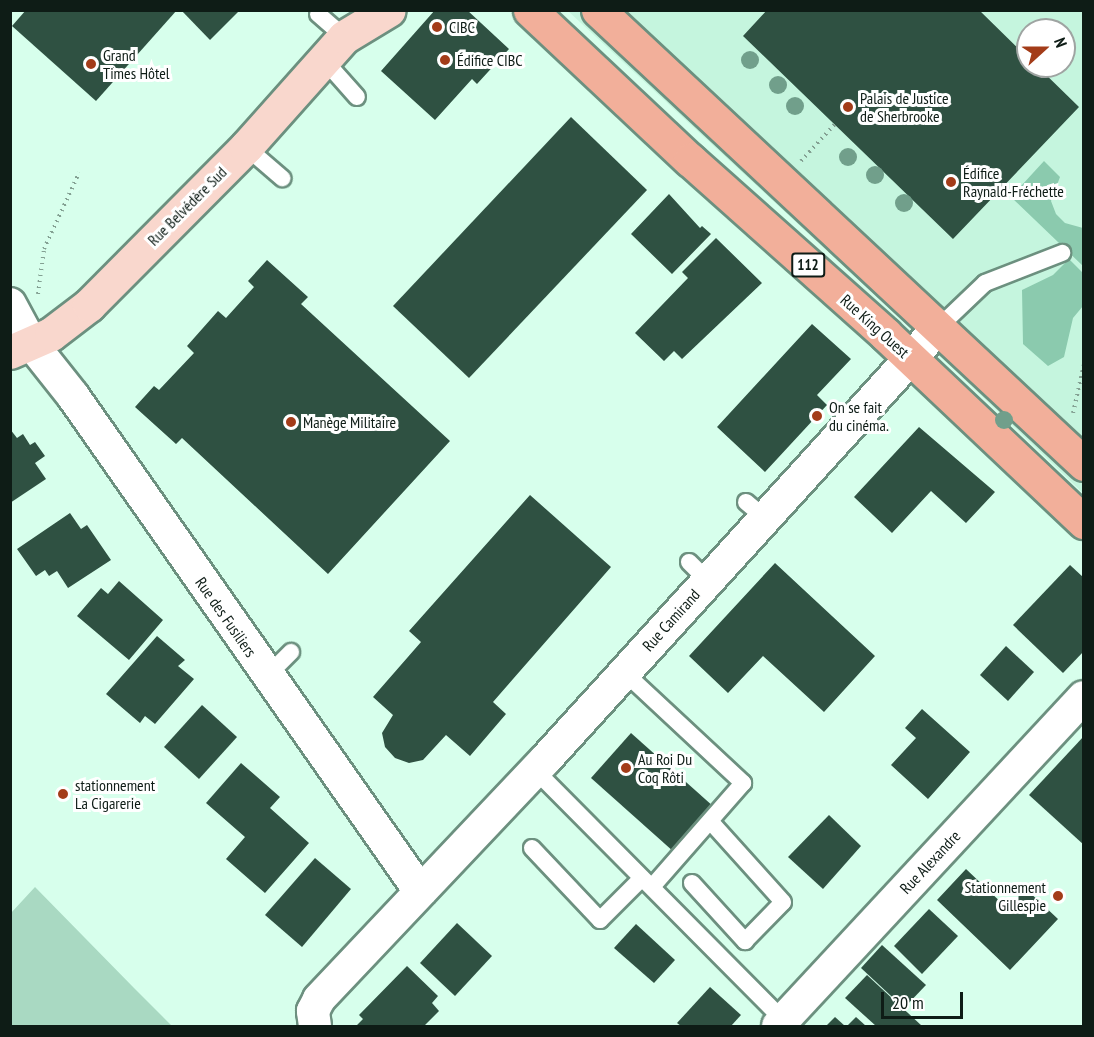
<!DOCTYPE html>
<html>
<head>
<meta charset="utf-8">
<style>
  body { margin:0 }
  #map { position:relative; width:1094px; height:1037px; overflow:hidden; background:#d7ffec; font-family:"PT Sans Narrow",sans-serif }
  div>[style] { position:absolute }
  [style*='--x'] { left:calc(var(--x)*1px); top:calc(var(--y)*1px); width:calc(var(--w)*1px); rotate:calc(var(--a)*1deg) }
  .built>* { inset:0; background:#c5f5de }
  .green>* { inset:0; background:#a9d9c2 }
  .forest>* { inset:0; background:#8bcaae }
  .building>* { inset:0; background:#2f5142 }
  .path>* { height:4px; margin-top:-2px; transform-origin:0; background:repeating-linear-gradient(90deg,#83a092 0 1.5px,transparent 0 6px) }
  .roads { filter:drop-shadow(2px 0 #6c907f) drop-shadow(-2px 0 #6c907f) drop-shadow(0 2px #6c907f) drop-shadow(0 -2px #6c907f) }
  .service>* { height:16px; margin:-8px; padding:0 8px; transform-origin:8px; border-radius:8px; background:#fff }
  .minor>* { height:32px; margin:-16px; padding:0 16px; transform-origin:16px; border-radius:16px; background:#fff }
  .secondary>* { height:33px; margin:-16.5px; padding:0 16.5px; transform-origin:16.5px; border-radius:16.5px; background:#f9d7cd }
  .primary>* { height:33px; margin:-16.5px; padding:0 16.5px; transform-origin:16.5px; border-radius:16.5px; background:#f2af9a }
  .trees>* { width:18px; height:18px; margin:-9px; border-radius:50%; background:#719f8b }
  .dots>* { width:16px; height:16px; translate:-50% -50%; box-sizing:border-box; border:3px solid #fff; border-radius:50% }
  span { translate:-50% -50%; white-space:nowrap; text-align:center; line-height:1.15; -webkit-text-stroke:6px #fff; paint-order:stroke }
  .shield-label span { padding:2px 4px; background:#fff; border:2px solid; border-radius:4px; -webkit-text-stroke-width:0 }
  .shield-label { font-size:15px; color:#0e1c16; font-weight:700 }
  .poi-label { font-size:16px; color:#0e1c16 }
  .left { translate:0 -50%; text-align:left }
  .right { translate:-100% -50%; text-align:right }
  .street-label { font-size:16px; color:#0e1c16 }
  .frame { position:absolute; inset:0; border:12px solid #0e1c16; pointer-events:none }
  .north { position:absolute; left:1016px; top:18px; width:60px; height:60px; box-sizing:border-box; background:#fff; border:2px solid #9fa4a2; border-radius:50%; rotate:69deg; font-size:16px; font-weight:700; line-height:24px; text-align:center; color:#0e1c16 }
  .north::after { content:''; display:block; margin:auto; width:21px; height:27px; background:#a33c19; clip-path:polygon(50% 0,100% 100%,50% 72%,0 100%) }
  .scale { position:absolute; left:881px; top:992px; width:82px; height:27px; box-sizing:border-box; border:3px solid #0e1c16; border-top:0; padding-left:8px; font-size:18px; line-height:21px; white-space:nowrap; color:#0e1c16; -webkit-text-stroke:4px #fff; paint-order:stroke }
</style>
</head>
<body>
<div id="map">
  <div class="built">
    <i style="clip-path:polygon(evenodd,568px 11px,1083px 11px,1083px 493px,919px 336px,568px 11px,1028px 30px,1064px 30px,1064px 66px,1028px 66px,1028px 30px)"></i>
  </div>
  <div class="green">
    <i style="clip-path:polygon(35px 887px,134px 988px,172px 1026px,11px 1026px,11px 913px)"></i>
  </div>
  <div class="forest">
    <i style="clip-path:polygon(1044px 161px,1060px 177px,1051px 201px,1056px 214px,1065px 223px,1083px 228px,1083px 266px,1011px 197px)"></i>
    <i style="clip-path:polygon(1069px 259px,1083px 273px,1083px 306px,1073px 318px,1064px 357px,1048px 366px,1023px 344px,1022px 290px,1053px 275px)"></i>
  </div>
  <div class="building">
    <i style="clip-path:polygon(26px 10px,177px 10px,96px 101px,12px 26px)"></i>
    <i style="clip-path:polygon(181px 10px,240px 10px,210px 40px)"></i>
    <i style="clip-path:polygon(435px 10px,467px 10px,509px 49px,477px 84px,472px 79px,435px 120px,381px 71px)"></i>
    <i style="clip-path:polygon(767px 10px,979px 10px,1028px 58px,1028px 66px,1037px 66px,1079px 107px,953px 239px,743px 36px)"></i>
    <i style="clip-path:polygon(571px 117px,647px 190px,469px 378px,393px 306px)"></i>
    <i style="clip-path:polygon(669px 194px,700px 228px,702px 226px,711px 234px,672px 274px,631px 234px)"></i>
    <i style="clip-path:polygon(716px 238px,762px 283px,682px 359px,674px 351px,664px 361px,635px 333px,688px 278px,682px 272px)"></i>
    <i style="clip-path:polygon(267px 260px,308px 297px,301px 304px,450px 441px,328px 574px,182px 438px,176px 444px,135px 407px,154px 386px,159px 390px,194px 353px,187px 346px,218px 311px,226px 318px,254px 287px,248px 281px)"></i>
    <i style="clip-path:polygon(812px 324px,851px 359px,817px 395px,827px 405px,765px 472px,717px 427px)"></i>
    <i style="clip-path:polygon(919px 427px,995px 492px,966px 523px,931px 491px,892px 533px,854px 497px)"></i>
    <i style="clip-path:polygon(10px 429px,17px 438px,23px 434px,30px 445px,35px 442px,45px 456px,35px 463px,46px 479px,10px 503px)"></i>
    <i style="clip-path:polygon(530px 495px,611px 567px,493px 702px,506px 714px,470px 756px,446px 735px,423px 760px,409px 763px,395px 758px,385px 747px,382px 733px,393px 715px,373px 697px,421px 642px,409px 631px)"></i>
    <i style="clip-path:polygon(70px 513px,81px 529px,87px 525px,111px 560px,68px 588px,57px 571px,49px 576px,45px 570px,36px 576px,17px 549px)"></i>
    <i style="clip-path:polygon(775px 563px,875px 656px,824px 712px,763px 656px,728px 693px,689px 656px)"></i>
    <i style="clip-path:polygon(1070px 565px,1084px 578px,1084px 651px,1063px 673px,1013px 625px)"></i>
    <i style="clip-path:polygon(119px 581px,163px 620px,129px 660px,77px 616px,101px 588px,108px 594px)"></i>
    <i style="clip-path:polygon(157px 636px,185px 660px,178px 666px,194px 679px,155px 724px,145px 716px,140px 723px,106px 694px)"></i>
    <i style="clip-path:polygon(1006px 646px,1034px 672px,1008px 701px,980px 675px)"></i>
    <i style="clip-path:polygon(202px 705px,237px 737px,199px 779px,164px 747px)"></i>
    <i style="clip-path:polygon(922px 709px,970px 752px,928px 799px,891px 765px,916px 738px,905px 728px)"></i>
    <i style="clip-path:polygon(631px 733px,714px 807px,674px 852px,591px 778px)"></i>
    <i style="clip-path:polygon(1084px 736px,1084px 845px,1029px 795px)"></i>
    <i style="clip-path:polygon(241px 763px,280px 797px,270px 808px,309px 843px,265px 893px,226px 859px,245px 837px,206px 803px)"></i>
    <i style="clip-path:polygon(829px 815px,861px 846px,823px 889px,788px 857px)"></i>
    <i style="clip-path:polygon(315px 858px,351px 889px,302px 947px,265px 915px)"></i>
    <i style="clip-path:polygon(966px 869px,1007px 908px,1026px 889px,1058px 919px,1010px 970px,937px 900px)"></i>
    <i style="clip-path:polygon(929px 909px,958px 936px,922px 974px,894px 946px)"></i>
    <i style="clip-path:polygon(457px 923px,492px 956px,455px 996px,420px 963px)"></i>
    <i style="clip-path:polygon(636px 924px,675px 960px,654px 983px,614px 948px)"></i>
    <i style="clip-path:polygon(882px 945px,926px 985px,904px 1008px,861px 968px)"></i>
    <i style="clip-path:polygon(407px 966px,438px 996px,432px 1003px,439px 1011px,424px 1026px,356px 1026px,363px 1019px,359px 1015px)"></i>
    <i style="clip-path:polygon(867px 975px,922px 1026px,876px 1026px,845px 998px)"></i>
    <i style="clip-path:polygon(710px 987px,741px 1015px,731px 1026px,681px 1026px,677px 1023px)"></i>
    <i style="clip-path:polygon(835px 1017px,845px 1026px,826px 1026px)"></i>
    <i style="clip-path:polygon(856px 1017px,866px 1026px,847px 1026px)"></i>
  </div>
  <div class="path">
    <i style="--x:801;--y:161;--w:50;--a:-47.4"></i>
    <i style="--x:38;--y:294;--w:45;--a:-82.4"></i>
    <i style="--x:44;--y:249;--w:84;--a:-65.3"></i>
    <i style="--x:1073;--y:413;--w:50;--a:-77.3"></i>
  </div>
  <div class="roads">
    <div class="service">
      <i style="--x:318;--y:14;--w:35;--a:41"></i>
      <i style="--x:325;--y:61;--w:48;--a:48.4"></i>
      <i style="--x:246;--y:147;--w:48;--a:40.7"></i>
      <i style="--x:940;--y:326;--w:62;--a:-43.7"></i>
      <i style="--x:985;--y:283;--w:83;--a:-21.3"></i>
      <i style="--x:746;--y:502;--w:25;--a:40"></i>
      <i style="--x:689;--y:562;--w:25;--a:45"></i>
      <i style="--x:624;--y:672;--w:163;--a:43"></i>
      <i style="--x:743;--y:783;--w:138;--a:131.2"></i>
      <i style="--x:267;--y:676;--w:34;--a:-45"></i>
      <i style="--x:536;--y:771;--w:351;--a:45.2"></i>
      <i style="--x:532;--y:848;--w:99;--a:46.6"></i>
      <i style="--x:600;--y:920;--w:59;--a:-45"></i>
      <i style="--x:692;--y:883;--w:79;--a:47.6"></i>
      <i style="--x:745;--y:941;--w:54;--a:-45.7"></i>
      <i style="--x:783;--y:902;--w:108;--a:-132"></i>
    </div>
    <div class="minor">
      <i style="--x:10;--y:304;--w:44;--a:61.7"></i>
      <i style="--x:31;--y:343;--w:68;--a:51.6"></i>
      <i style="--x:73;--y:396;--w:605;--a:54.97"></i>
      <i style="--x:315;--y:1026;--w:15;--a:-98"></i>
      <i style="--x:313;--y:1011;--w:13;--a:-63"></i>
      <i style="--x:319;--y:999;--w:330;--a:-46.6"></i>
      <i style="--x:546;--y:759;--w:585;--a:-47.7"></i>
      <i style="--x:778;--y:1026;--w:449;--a:-47.1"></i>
    </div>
    <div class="secondary">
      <i style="--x:10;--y:352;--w:45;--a:-23.7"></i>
      <i style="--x:51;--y:334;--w:48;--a:-37.3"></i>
      <i style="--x:89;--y:305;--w:223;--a:-45.2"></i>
      <i style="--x:246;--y:147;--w:147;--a:-48.3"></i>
      <i style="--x:344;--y:37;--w:52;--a:-31"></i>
    </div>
    <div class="primary">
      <i style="--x:530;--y:10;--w:219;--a:43.2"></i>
      <i style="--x:690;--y:160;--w:261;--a:41.7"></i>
      <i style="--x:885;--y:334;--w:274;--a:43.4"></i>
      <i style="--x:598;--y:10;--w:665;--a:43.05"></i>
    </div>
  </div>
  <div class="trees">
    <i style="left:750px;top:60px"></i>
    <i style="left:778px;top:85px"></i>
    <i style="left:795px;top:106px"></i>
    <i style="left:848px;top:157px"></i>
    <i style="left:875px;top:175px"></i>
    <i style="left:904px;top:203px"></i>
    <i style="left:1004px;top:420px"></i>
  </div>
  <div class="dots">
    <i style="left:437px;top:27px;background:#a33c19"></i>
    <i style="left:445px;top:60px;background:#a33c19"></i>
    <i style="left:91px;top:64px;background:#a33c19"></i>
    <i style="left:848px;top:107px;background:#a33c19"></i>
    <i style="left:951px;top:182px;background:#a33c19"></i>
    <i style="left:817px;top:416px;background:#a33c19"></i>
    <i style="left:291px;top:422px;background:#a33c19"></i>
    <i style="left:626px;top:768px;background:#a33c19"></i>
    <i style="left:63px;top:794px;background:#a33c19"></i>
    <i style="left:1058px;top:896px;background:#a33c19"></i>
  </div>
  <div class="shield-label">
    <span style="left:808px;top:265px">112</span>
  </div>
  <div class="poi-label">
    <span class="left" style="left:449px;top:27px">CIBC</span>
    <span class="left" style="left:103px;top:64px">Grand<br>Times Hôtel</span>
    <span class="left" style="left:457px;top:60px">Édifice CIBC</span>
    <span class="left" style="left:860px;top:107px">Palais de Justice<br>de Sherbrooke</span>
    <span class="left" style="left:963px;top:182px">Édifice<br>Raynald-Fréchette</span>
    <span class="left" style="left:829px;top:416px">On se fait<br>du cinéma.</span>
    <span class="left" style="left:303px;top:422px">Manège Militaire</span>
    <span class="left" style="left:638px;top:768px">Au Roi Du<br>Coq Rôti</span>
    <span class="left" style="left:75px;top:794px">stationnement<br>La Cigarerie</span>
    <span class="right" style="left:1046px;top:896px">Stationnement<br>Gillespie</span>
  </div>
  <div class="street-label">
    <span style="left:187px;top:206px;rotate:-45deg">Rue Belvédère Sud</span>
    <span style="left:875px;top:326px;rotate:42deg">Rue King Ouest</span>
    <span style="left:226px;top:617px;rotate:55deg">Rue des Fusiliers</span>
    <span style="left:671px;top:620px;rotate:-48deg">Rue Camirand</span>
    <span style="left:930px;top:862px;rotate:-47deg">Rue Alexandre</span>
  </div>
  <div class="frame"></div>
  <div class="north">N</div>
  <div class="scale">20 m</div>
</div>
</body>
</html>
